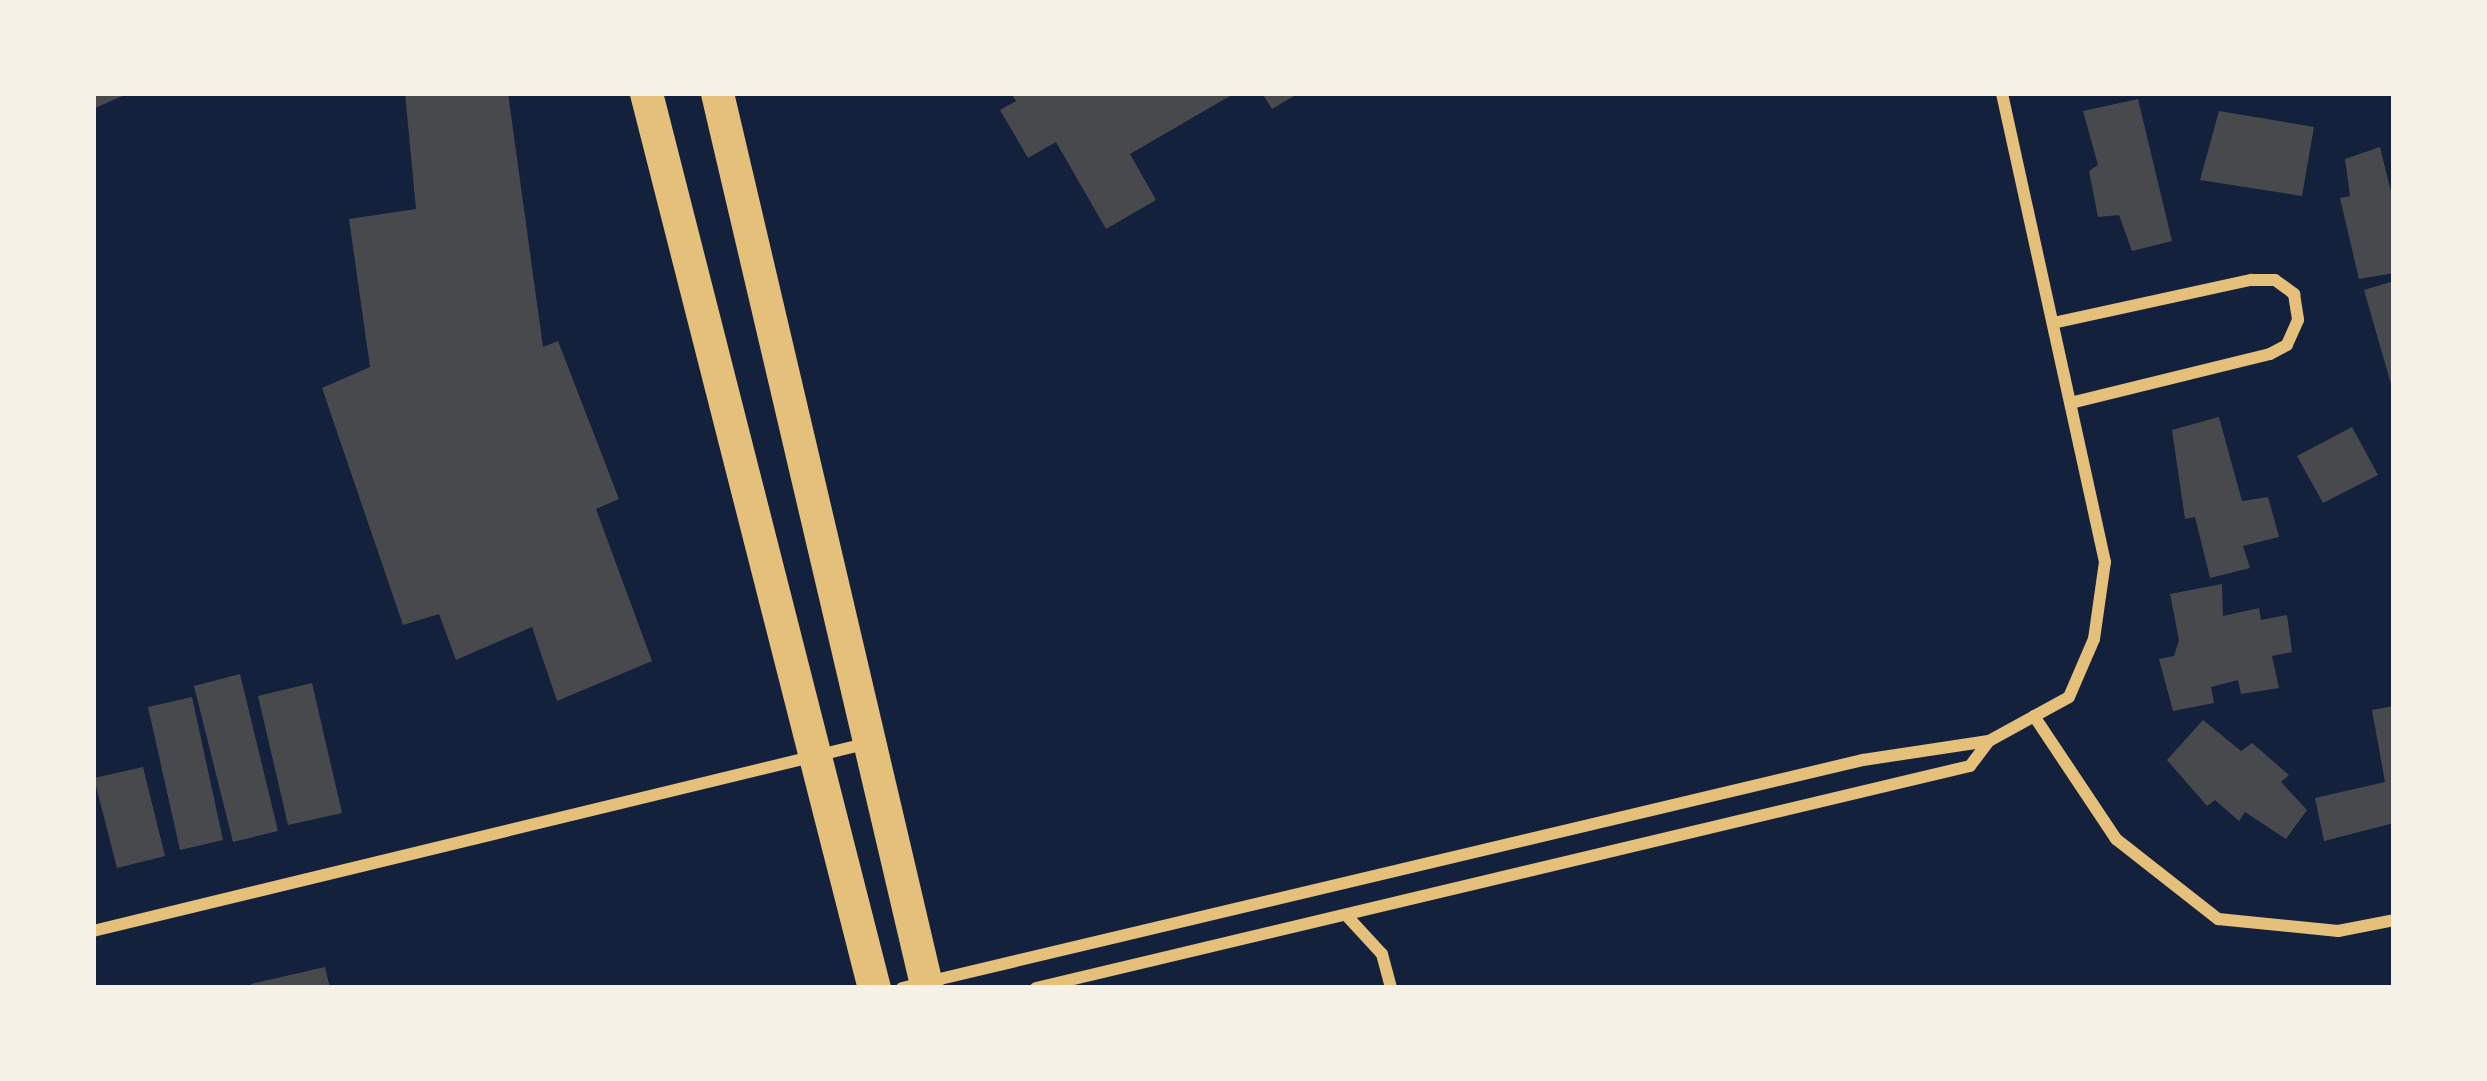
<!DOCTYPE html>
<html>
<head>
<meta charset="utf-8">
<style>
  body { margin:0 }
  #map { position:relative; width:2487px; height:1081px; overflow:hidden; background:#14213d; font-family:"Titillium Web",sans-serif }
  div>[style] { position:absolute }
  [style*='--x'] { left:calc(var(--x)*1px); top:calc(var(--y)*1px); width:calc(var(--w)*1px); rotate:calc(var(--a)*1deg) }
  .building>* { inset:0; background:#48494c }
  .minor>* { height:12px; margin:-6px; padding:0 6px; transform-origin:6px; border-radius:6px; background:#e5c07b }
  .trunk>* { height:33px; margin:-16.5px; padding:0 16.5px; transform-origin:16.5px; border-radius:16.5px; background:#e5c07b }
  span { translate:-50% -50%; white-space:nowrap; text-align:center; line-height:1.15; -webkit-text-stroke:12px #f6f1e7; paint-order:stroke }
  .frame { position:absolute; inset:0; border:96px solid #f6f1e7; pointer-events:none }
</style>
</head>
<body>
<div id="map">
  <div class="building">
    <i style="clip-path:polygon(93px 93px,129px 93px,93px 109px)"></i>
    <i style="clip-path:polygon(405px 93px,508px 93px,543px 347px,558px 341px,619px 499px,596px 509px,652px 661px,557px 701px,532px 627px,456px 660px,439px 614px,403px 625px,322px 388px,370px 367px,349px 219px,416px 209px)"></i>
    <i style="clip-path:polygon(1011px 93px,1235px 93px,1130px 154px,1156px 200px,1106px 229px,1056px 142px,1028px 158px,1000px 110px,1016px 101px)"></i>
    <i style="clip-path:polygon(1262px 93px,1299px 93px,1272px 109px)"></i>
    <i style="clip-path:polygon(2138px 99px,2172px 241px,2132px 251px,2119px 215px,2098px 217px,2089px 171px,2098px 165px,2083px 111px)"></i>
    <i style="clip-path:polygon(2219px 111px,2314px 127px,2302px 196px,2200px 180px)"></i>
    <i style="clip-path:polygon(2380px 147px,2394px 204px,2394px 273px,2359px 279px,2340px 198px,2350px 196px,2345px 159px)"></i>
    <i style="clip-path:polygon(2394px 281px,2394px 391px,2393px 391px,2364px 290px)"></i>
    <i style="clip-path:polygon(2219px 417px,2242px 501px,2268px 497px,2279px 537px,2243px 546px,2250px 568px,2210px 578px,2195px 517px,2185px 519px,2172px 430px)"></i>
    <i style="clip-path:polygon(2352px 427px,2378px 475px,2323px 503px,2297px 456px)"></i>
    <i style="clip-path:polygon(2222px 584px,2223px 616px,2259px 608px,2261px 620px,2287px 615px,2292px 652px,2272px 656px,2279px 688px,2241px 694px,2238px 680px,2211px 687px,2214px 703px,2173px 711px,2159px 659px,2174px 656px,2179px 640px,2170px 594px)"></i>
    <i style="clip-path:polygon(240px 674px,278px 831px,233px 842px,194px 686px)"></i>
    <i style="clip-path:polygon(312px 683px,342px 813px,288px 825px,258px 696px)"></i>
    <i style="clip-path:polygon(192px 697px,223px 840px,180px 850px,148px 707px)"></i>
    <i style="clip-path:polygon(2394px 706px,2394px 823px,2324px 841px,2315px 798px,2385px 782px,2372px 710px)"></i>
    <i style="clip-path:polygon(2203px 720px,2241px 751px,2252px 743px,2289px 775px,2281px 782px,2307px 810px,2286px 839px,2245px 812px,2239px 821px,2215px 800px,2207px 806px,2167px 760px)"></i>
    <i style="clip-path:polygon(143px 767px,165px 856px,117px 868px,94px 778px)"></i>
    <i style="clip-path:polygon(325px 967px,330px 988px,252px 988px,251px 984px)"></i>
  </div>
  <div class="minor">
    <i style="--x:2053;--y:323;--w:203;--a:-12.3"></i>
    <i style="--x:2251;--y:280;--w:24;--a:0"></i>
    <i style="--x:2275;--y:280;--w:24;--a:36"></i>
    <i style="--x:2294;--y:294;--w:26;--a:81"></i>
    <i style="--x:2298;--y:320;--w:27;--a:114"></i>
    <i style="--x:2287;--y:345;--w:19;--a:152"></i>
    <i style="--x:2270;--y:354;--w:205;--a:166.2"></i>
    <i style="--x:2034;--y:716;--w:148;--a:56.3"></i>
    <i style="--x:2116;--y:839;--w:130;--a:38.1"></i>
    <i style="--x:2218;--y:919;--w:121;--a:5.7"></i>
    <i style="--x:2338;--y:931;--w:57;--a:-11.1"></i>
    <i style="--x:1346;--y:915;--w:53;--a:47.3"></i>
    <i style="--x:1382;--y:954;--w:35;--a:75"></i>
    <i style="--x:93;--y:931;--w:794;--a:-13.62"></i>
    <i style="--x:902;--y:988;--w:988;--a:-13.35"></i>
    <i style="--x:1863;--y:760;--w:127;--a:-8.6"></i>
    <i style="--x:1989;--y:741;--w:91;--a:-28.8"></i>
    <i style="--x:2069;--y:697;--w:63;--a:-66.7"></i>
    <i style="--x:2094;--y:639;--w:78;--a:-81.9"></i>
    <i style="--x:2105;--y:562;--w:480;--a:-102.4"></i>
    <i style="--x:1036;--y:988;--w:960;--a:-13.37"></i>
    <i style="--x:1970;--y:766;--w:30;--a:-53"></i>
  </div>
  <div class="trunk">
    <i style="--x:646;--y:93;--w:924;--a:75.71"></i>
    <i style="--x:717;--y:93;--w:919;--a:76.8"></i>
  </div>
  <div class="frame"></div>
</div>
</body>
</html>
